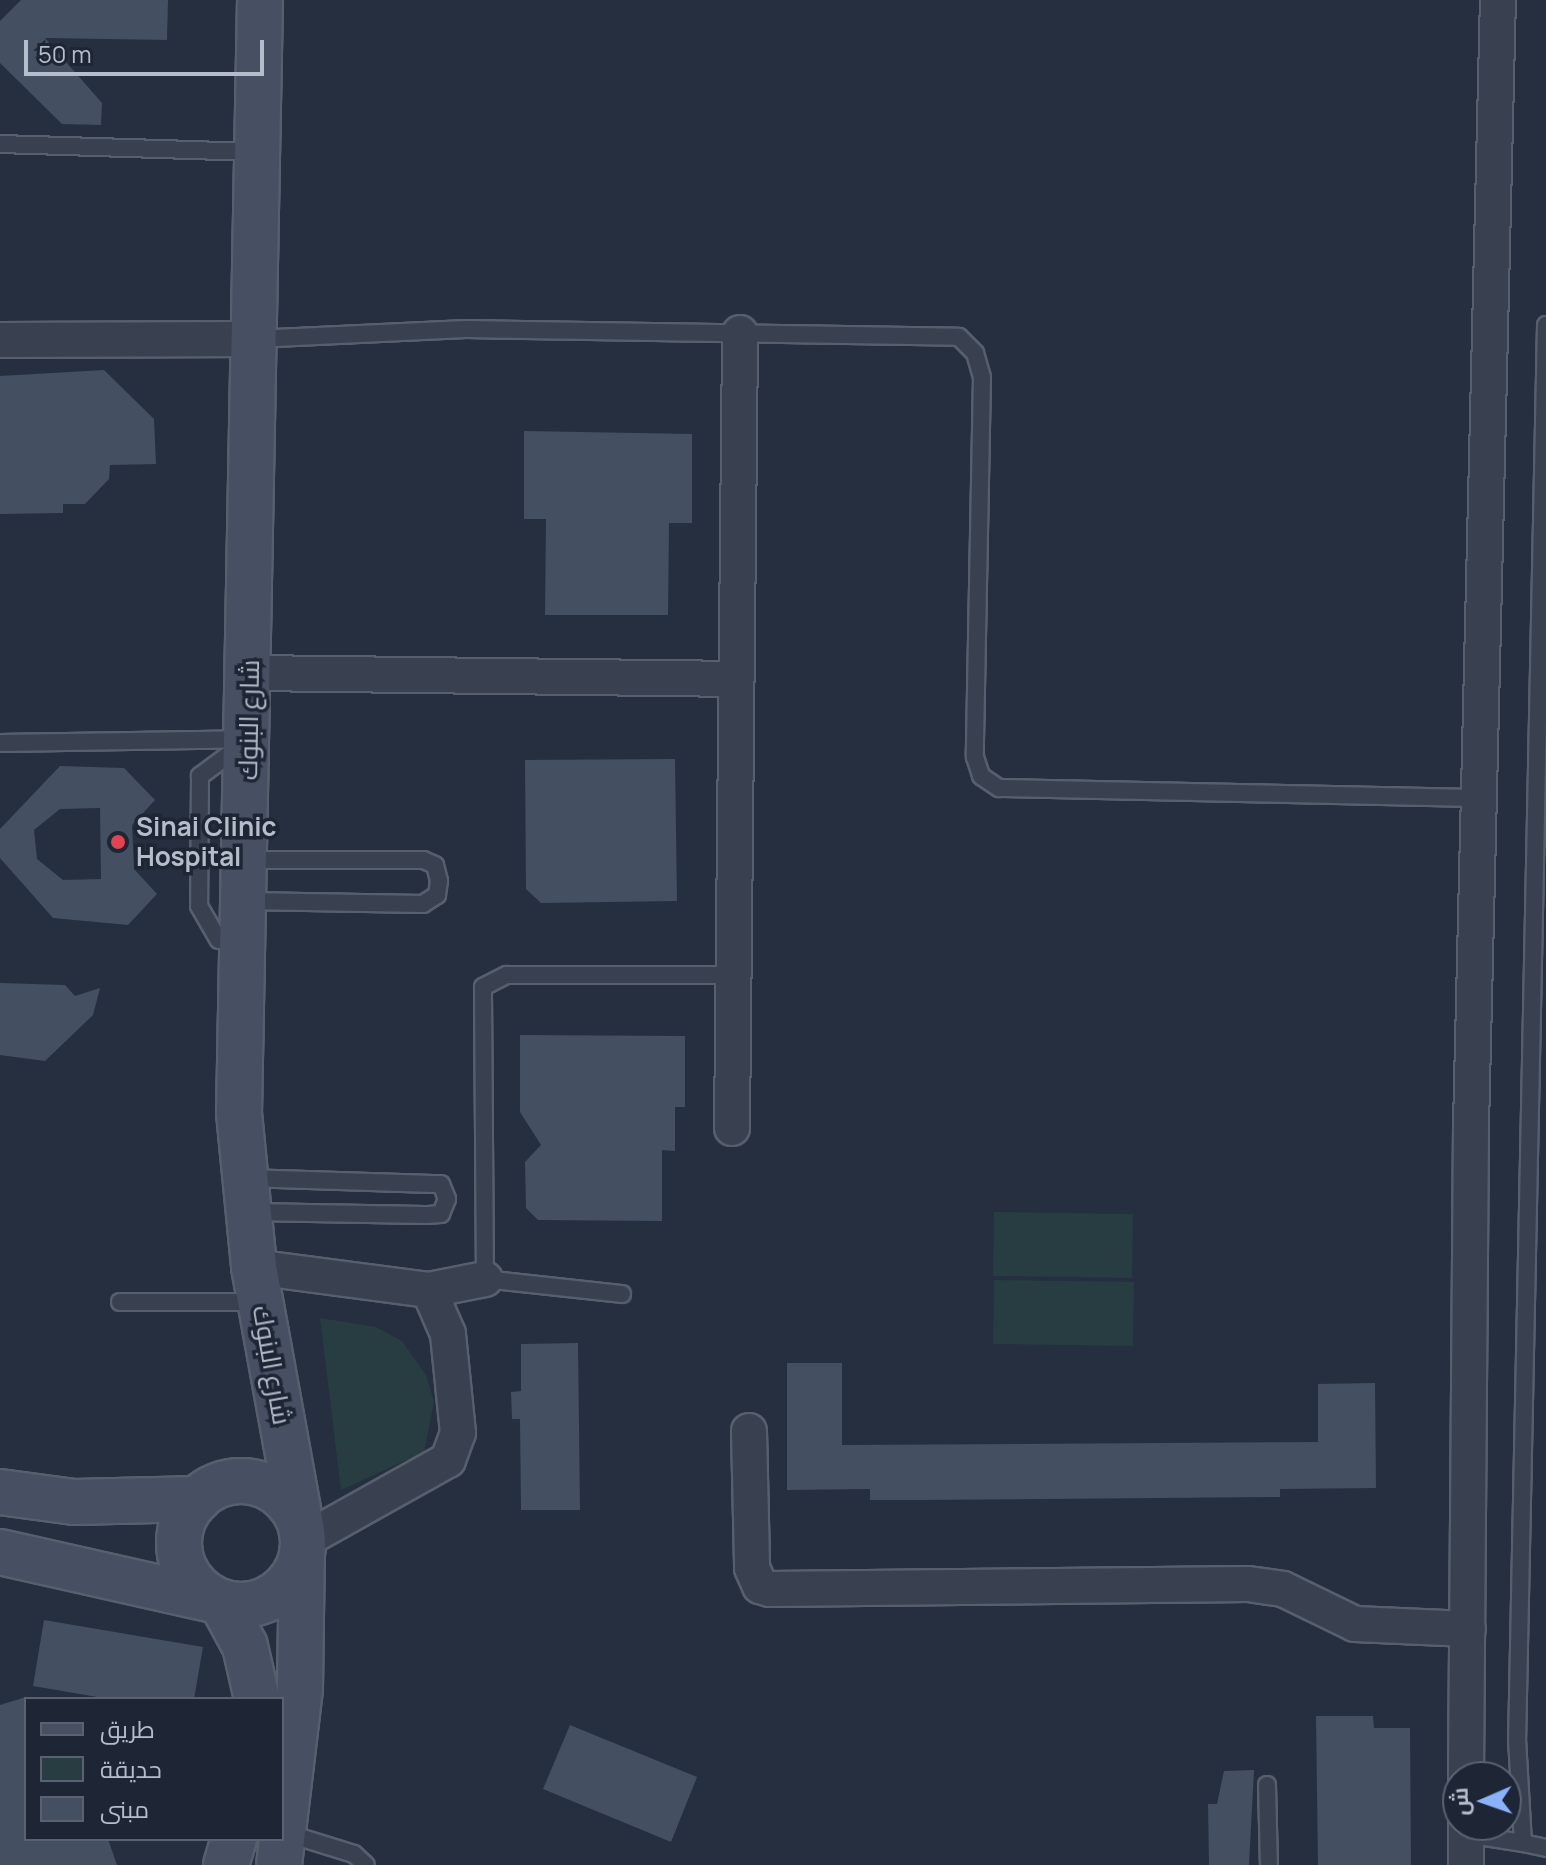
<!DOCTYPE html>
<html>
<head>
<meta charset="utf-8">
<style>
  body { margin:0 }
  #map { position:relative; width:1546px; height:1865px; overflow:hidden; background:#252f40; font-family:Manrope,Cairo,sans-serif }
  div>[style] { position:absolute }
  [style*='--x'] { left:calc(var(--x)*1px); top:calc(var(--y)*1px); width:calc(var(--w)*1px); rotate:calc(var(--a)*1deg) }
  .green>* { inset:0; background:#273d41 }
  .building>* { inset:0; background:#444f62 }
  .roads { filter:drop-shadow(2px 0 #575f6e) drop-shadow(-2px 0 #575f6e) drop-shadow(0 2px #575f6e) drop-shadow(0 -2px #575f6e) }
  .service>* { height:16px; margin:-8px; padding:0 8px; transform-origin:8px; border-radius:8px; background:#394150 }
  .minor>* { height:34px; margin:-17px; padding:0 17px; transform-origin:17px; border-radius:17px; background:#394150 }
  .secondary>* { height:44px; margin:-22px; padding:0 22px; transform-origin:22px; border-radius:22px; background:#475063 }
  .secondary>.ring { margin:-22px; padding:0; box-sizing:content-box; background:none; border:44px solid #475063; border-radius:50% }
  .dots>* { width:22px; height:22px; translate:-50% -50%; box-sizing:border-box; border:4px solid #1e2635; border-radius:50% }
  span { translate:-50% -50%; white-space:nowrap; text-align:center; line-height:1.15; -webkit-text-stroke:7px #1e2635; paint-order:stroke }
  .street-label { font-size:26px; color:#b5bdcb }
  .poi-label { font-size:26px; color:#b5bdcb; font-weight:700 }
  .left { translate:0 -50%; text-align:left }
  .legend { position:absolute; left:24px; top:1697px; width:260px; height:144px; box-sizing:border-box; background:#1e2635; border:2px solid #5a6271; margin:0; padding:10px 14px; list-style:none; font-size:24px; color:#b5bdcb }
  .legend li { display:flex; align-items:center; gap:16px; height:40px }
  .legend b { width:40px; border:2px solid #5a6271 }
  .north { position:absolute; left:1442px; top:1761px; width:80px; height:80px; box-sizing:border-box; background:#1e2635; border:2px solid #5a6271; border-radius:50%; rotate:268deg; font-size:22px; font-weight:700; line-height:32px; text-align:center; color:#b5bdcb }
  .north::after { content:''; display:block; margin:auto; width:28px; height:36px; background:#8bb1fa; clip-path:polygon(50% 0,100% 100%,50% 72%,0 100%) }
  .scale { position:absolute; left:24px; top:40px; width:240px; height:36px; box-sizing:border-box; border:4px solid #b5bdcb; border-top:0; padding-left:10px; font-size:24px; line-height:28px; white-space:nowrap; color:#b5bdcb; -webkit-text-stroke:6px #1e2635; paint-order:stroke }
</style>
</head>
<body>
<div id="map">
  <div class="green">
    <i style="clip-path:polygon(994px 1212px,1133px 1214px,1132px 1278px,993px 1276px)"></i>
    <i style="clip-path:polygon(994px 1280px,1134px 1282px,1133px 1346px,993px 1344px)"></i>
    <i style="clip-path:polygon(320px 1318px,376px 1327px,402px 1341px,426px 1375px,434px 1402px,424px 1452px,341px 1490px)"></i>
  </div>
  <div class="building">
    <i style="clip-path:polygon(21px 0,168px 0,167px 40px,45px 38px,102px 103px,101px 125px,62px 124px,0 63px,0 21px)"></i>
    <i style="clip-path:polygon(104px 370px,154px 419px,156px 464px,110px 465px,109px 479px,85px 504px,63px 504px,63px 513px,0 514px,0 376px)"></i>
    <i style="clip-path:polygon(524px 431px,692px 434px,692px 523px,669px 523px,668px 615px,545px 615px,546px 519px,524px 519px)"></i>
    <i style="clip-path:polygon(675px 759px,677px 901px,541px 903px,526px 889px,525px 760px)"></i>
    <i style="clip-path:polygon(evenodd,60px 766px,124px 768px,155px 800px,132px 825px,134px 869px,157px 894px,128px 925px,53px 918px,0 858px,0 829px,60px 766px,100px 808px,101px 879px,63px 880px,37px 859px,34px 830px,60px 809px,100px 808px)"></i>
    <i style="clip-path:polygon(0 983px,65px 985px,75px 996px,100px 988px,93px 1015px,45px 1061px,0 1055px)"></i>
    <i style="clip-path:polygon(520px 1035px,685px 1036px,685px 1107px,675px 1107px,675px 1151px,662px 1150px,662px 1221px,538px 1220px,526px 1208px,525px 1162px,541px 1145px,520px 1112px)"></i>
    <i style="clip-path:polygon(578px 1343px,580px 1510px,521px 1510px,520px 1419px,512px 1419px,511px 1392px,521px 1391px,521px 1344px)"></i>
    <i style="clip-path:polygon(787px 1363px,842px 1363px,842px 1445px,1318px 1442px,1318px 1384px,1375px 1383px,1376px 1488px,1280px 1489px,1280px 1497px,918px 1500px,870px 1500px,870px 1489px,787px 1490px)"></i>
    <i style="clip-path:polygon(44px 1620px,203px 1647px,194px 1699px,109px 1699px,33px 1686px)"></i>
    <i style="clip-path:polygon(26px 1697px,26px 1839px,108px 1839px,117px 1865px,0 1865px,0 1705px)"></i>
    <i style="clip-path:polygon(1316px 1716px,1373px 1716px,1374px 1728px,1410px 1728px,1411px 1865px,1318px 1865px)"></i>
    <i style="clip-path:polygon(570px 1725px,697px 1777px,671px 1842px,543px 1789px)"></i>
    <i style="clip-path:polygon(1254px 1770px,1249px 1865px,1209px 1865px,1208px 1804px,1217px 1804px,1224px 1771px)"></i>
  </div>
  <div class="roads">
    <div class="service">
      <i style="--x:0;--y:144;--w:254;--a:1.8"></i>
      <i style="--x:1546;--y:325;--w:1414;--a:91.17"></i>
      <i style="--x:1517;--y:1739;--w:104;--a:86.7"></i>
      <i style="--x:1523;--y:1843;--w:24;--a:12"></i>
      <i style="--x:254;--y:339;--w:212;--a:-2.7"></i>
      <i style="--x:466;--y:329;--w:493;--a:0.9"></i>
      <i style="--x:959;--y:337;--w:23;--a:45"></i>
      <i style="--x:975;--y:353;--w:25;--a:74"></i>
      <i style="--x:982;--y:377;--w:380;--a:91.1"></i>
      <i style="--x:975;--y:757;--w:20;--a:72"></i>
      <i style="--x:981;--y:776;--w:22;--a:34"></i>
      <i style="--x:999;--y:788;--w:480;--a:1.2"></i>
      <i style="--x:0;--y:743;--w:246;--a:-0.9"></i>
      <i style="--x:239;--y:747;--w:49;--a:143.4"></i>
      <i style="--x:200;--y:776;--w:130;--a:90.4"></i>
      <i style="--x:199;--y:906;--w:39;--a:60"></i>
      <i style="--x:219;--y:940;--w:23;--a:2"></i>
      <i style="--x:246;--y:901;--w:177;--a:1"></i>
      <i style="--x:423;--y:904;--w:17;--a:-33"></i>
      <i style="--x:437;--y:895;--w:14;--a:-82"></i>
      <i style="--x:439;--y:881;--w:16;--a:-104"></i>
      <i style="--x:435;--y:865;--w:13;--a:-157"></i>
      <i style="--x:423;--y:860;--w:177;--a:180"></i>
      <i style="--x:245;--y:1178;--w:196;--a:1.8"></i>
      <i style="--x:441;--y:1184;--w:16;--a:68"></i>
      <i style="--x:447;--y:1199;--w:16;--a:112"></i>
      <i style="--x:441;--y:1214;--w:16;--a:176"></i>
      <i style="--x:425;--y:1215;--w:173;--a:-179"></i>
      <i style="--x:622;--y:1294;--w:138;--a:-173.8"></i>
      <i style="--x:485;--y:1279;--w:292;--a:-90.4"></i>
      <i style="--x:483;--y:987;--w:27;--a:-27"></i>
      <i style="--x:507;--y:975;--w:227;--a:0"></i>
      <i style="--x:120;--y:1302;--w:139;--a:0"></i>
      <i style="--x:1267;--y:1785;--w:80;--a:88.6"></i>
      <i style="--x:286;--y:1833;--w:71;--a:17.2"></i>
      <i style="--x:354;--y:1854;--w:16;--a:43"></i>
      <i style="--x:1466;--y:1834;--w:58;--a:9"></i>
    </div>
    <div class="minor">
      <i style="--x:0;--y:340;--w:252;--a:-0.2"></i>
      <i style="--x:250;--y:673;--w:485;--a:0.7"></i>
      <i style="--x:732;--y:1128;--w:795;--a:-89.42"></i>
      <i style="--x:254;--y:1267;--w:177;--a:7.5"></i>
      <i style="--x:749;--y:1431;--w:137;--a:88.7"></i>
      <i style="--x:752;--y:1568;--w:20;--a:66"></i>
      <i style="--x:760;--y:1586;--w:10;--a:17"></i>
      <i style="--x:770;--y:1589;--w:478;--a:-0.6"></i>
      <i style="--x:1248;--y:1584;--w:35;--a:8"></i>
      <i style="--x:1283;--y:1589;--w:80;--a:25.9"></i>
      <i style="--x:1355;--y:1624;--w:113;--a:2.5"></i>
      <i style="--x:303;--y:1541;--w:166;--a:-29.2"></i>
      <i style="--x:448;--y:1460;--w:29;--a:-70"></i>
      <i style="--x:458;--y:1433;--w:100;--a:-95.8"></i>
      <i style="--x:448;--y:1334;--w:48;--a:-113.4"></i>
      <i style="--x:429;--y:1290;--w:57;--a:-11.1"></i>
      <i style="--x:1466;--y:1777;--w:651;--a:-89.56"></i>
      <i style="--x:1471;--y:1126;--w:1126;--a:-88.63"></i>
      <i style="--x:1466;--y:1825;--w:40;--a:90"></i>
    </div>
    <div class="secondary">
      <i style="--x:260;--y:0;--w:1113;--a:91.08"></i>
      <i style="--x:239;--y:1113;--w:155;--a:84.4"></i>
      <i style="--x:254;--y:1267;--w:267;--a:79.7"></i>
      <i class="ring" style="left:179px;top:1481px;width:80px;height:80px"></i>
      <i style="--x:0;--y:1492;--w:75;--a:7.7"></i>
      <i style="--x:74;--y:1502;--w:124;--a:-1.4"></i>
      <i style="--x:0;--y:1552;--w:227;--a:12.7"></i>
      <i style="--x:221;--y:1602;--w:50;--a:61.4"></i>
      <i style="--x:245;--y:1646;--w:54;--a:77.2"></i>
      <i style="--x:226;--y:1865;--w:27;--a:-73"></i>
      <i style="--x:279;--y:1865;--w:177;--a:-83.2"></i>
      <i style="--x:300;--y:1689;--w:136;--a:-89.2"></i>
    </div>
  </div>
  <div class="dots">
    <i style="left:118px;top:842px;background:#e0444e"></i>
  </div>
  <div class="street-label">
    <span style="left:249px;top:720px;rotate:-89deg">شارع البنوك</span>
    <span style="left:272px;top:1365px;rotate:80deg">شارع البنوك</span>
  </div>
  <div class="poi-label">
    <span class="left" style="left:136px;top:842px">Sinai Clinic<br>Hospital</span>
  </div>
  <ul class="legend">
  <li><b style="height:10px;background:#475063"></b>طريق</li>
  <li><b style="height:22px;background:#273d41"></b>حديقة</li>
  <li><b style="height:22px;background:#444f62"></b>مبنى</li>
  </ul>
  <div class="north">ش</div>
  <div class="scale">50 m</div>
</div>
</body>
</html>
